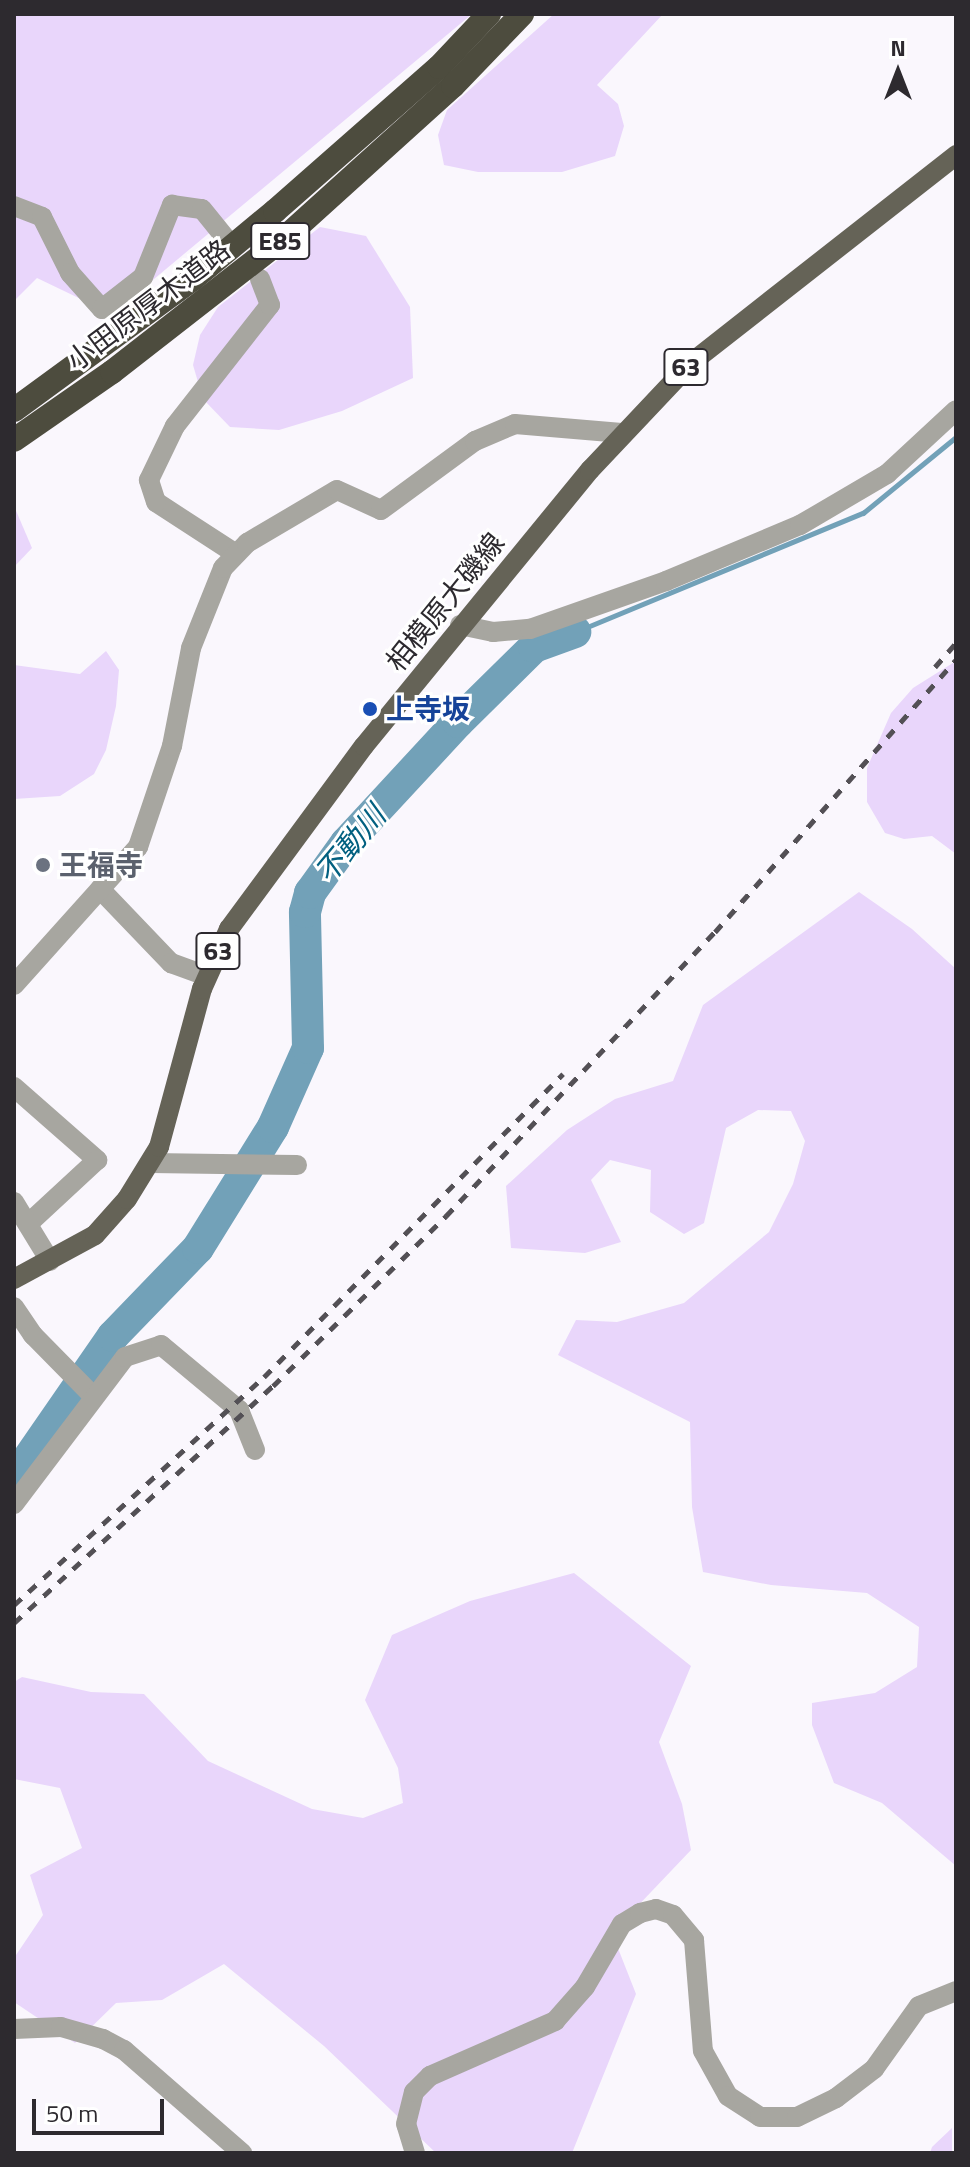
<!DOCTYPE html>
<html>
<head>
<meta charset="utf-8">
<style>
  body { margin:0 }
  #map { position:relative; width:970px; height:2167px; overflow:hidden; background:#faf7fd; font-family:"Titillium Web","Noto Sans JP",sans-serif }
  div>[style] { position:absolute }
  [style*='--x'] { left:calc(var(--x)*1px); top:calc(var(--y)*1px); width:calc(var(--w)*1px); rotate:calc(var(--a)*1deg) }
  .green>* { inset:0; background:#e9d6fb }
  .stream>* { height:5px; margin:-2.5px; padding:0 2.5px; transform-origin:2.5px; border-radius:2.5px; background:#72a1b8 }
  .river>* { height:32px; margin:-16px; padding:0 16px; transform-origin:16px; border-radius:16px; background:#72a1b8 }
  .minor>* { height:20px; margin:-10px; padding:0 10px; transform-origin:10px; border-radius:10px; background:#a7a6a0 }
  .major>* { height:20px; margin:-10px; padding:0 10px; transform-origin:10px; border-radius:10px; background:#656357 }
  .highway>* { height:24px; margin:-12px; padding:0 12px; transform-origin:12px; border-radius:12px; background:#4d4c3e }
  .rail>* { height:5px; margin-top:-2.5px; transform-origin:0; background:repeating-linear-gradient(90deg,#535055 0 10px,transparent 0 20px) }
  .dots>* { width:22px; height:22px; translate:-50% -50%; box-sizing:border-box; border:4px solid #fff; border-radius:50% }
  span { translate:-50% -50%; white-space:nowrap; text-align:center; line-height:1.15; -webkit-text-stroke:6px #fff; paint-order:stroke }
  .shield-label span { padding:2px 6px; background:#fff; border:2px solid; border-radius:6px; -webkit-text-stroke-width:0 }
  .shield-label { font-size:26px; color:#2d2a2f; font-weight:700 }
  .street-label { font-size:28px; color:#2d2a2f }
  .transit-label { font-size:28px; color:#164399; font-weight:700 }
  .left { translate:0 -50%; text-align:left }
  .worship-label { font-size:28px; color:#5b616d; font-weight:700 }
  .water-label { font-size:30px; color:#026080; font-style:italic }
  .frame { position:absolute; inset:0; border:16px solid #2d2a2f; pointer-events:none }
  .north { position:absolute; left:858px; top:32px; width:80px; height:80px; -webkit-text-stroke:6px #fff; paint-order:stroke; rotate:0deg; font-size:22px; font-weight:700; line-height:32px; text-align:center; color:#2d2a2f }
  .north::after { content:''; display:block; margin:auto; width:28px; height:36px; background:#2d2a2f; clip-path:polygon(50% 0,100% 100%,50% 72%,0 100%) }
  .scale { position:absolute; left:32px; top:2099px; width:132px; height:36px; box-sizing:border-box; border:4px solid #2d2a2f; border-top:0; padding-left:10px; font-size:24px; line-height:28px; white-space:nowrap; color:#2d2a2f; -webkit-text-stroke:6px #fff; paint-order:stroke }
</style>
</head>
<body>
<div id="map">
  <div class="green">
    <i style="clip-path:polygon(14px 14px,472px 14px,112px 314px,37px 278px,14px 301px)"></i>
    <i style="clip-path:polygon(554px 14px,663px 14px,597px 85px,618px 104px,624px 126px,615px 156px,562px 172px,478px 172px,444px 165px,438px 135px,447px 110px)"></i>
    <i style="clip-path:polygon(320px 227px,366px 236px,410px 307px,413px 378px,342px 411px,279px 430px,230px 427px,203px 399px,193px 365px,200px 335px,218px 307px)"></i>
    <i style="clip-path:polygon(14px 506px,32px 548px,14px 567px)"></i>
    <i style="clip-path:polygon(106px 651px,119px 670px,116px 706px,106px 750px,94px 774px,60px 796px,14px 799px,14px 665px,80px 674px)"></i>
    <i style="clip-path:polygon(956px 661px,956px 854px,932px 836px,904px 839px,885px 833px,867px 802px,867px 768px,891px 713px,913px 688px)"></i>
    <i style="clip-path:polygon(859px 892px,912px 929px,956px 969px,956px 1866px,882px 1803px,834px 1783px,812px 1725px,812px 1703px,875px 1693px,917px 1667px,919px 1627px,867px 1593px,771px 1585px,703px 1572px,692px 1507px,690px 1422px,558px 1355px,576px 1320px,617px 1322px,684px 1303px,769px 1232px,793px 1184px,805px 1141px,791px 1111px,758px 1110px,726px 1128px,704px 1223px,684px 1234px,650px 1212px,651px 1170px,610px 1160px,591px 1180px,621px 1242px,585px 1253px,511px 1248px,506px 1186px,567px 1130px,615px 1099px,673px 1081px,703px 1005px)"></i>
    <i style="clip-path:polygon(574px 1573px,691px 1666px,659px 1742px,682px 1804px,691px 1850px,612px 1933px,636px 1994px,572px 2153px,436px 2153px,324px 2046px,224px 1964px,162px 2000px,116px 2003px,75px 2043px,14px 2002px,14px 1958px,43px 1915px,30px 1875px,82px 1848px,60px 1788px,14px 1779px,14px 1682px,22px 1677px,91px 1692px,144px 1694px,208px 1761px,312px 1809px,363px 1818px,403px 1803px,398px 1768px,365px 1700px,392px 1635px,470px 1601px)"></i>
    <i style="clip-path:polygon(952px 2128px,952px 2153px,930px 2153px,932px 2147px)"></i>
  </div>
  <div class="stream">
    <i style="--x:575;--y:632;--w:312;--a:-22.5"></i>
    <i style="--x:863;--y:513;--w:120;--a:-39.3"></i>
  </div>
  <div class="river">
    <i style="--x:14;--y:1479;--w:174;--a:-55.3"></i>
    <i style="--x:113;--y:1336;--w:122;--a:-46"></i>
    <i style="--x:198;--y:1248;--w:142;--a:-58.2"></i>
    <i style="--x:273;--y:1127;--w:86;--a:-66.1"></i>
    <i style="--x:308;--y:1048;--w:136;--a:-91.3"></i>
    <i style="--x:305;--y:912;--w:20;--a:-75"></i>
    <i style="--x:310;--y:893;--w:62;--a:-54.2"></i>
    <i style="--x:346;--y:843;--w:165;--a:-47.2"></i>
    <i style="--x:458;--y:722;--w:107;--a:-44.6"></i>
    <i style="--x:534;--y:647;--w:44;--a:-20.1"></i>
  </div>
  <div class="minor">
    <i style="--x:14;--y:206;--w:30;--a:21"></i>
    <i style="--x:42;--y:217;--w:63;--a:63.4"></i>
    <i style="--x:70;--y:273;--w:48;--a:48.4"></i>
    <i style="--x:102;--y:309;--w:52;--a:-38"></i>
    <i style="--x:143;--y:277;--w:78;--a:-68.1"></i>
    <i style="--x:172;--y:205;--w:30;--a:8"></i>
    <i style="--x:202;--y:209;--w:36;--a:51"></i>
    <i style="--x:236;--y:554;--w:95;--a:-147"></i>
    <i style="--x:156;--y:502;--w:23;--a:-108"></i>
    <i style="--x:149;--y:480;--w:60;--a:-64.3"></i>
    <i style="--x:175;--y:426;--w:154;--a:-51.9"></i>
    <i style="--x:270;--y:305;--w:28;--a:-111"></i>
    <i style="--x:460;--y:625;--w:34;--a:12"></i>
    <i style="--x:493;--y:632;--w:37;--a:-5"></i>
    <i style="--x:530;--y:629;--w:144;--a:-19.4"></i>
    <i style="--x:666;--y:581;--w:145;--a:-22.7"></i>
    <i style="--x:800;--y:525;--w:101;--a:-30.4"></i>
    <i style="--x:887;--y:474;--w:94;--a:-42.8"></i>
    <i style="--x:100;--y:889;--w:103;--a:46.2"></i>
    <i style="--x:171;--y:963;--w:38;--a:20"></i>
    <i style="--x:14;--y:985;--w:186;--a:-48.1"></i>
    <i style="--x:138;--y:847;--w:107;--a:-71.4"></i>
    <i style="--x:172;--y:746;--w:100;--a:-79"></i>
    <i style="--x:191;--y:648;--w:86;--a:-68.2"></i>
    <i style="--x:223;--y:568;--w:35;--a:-46"></i>
    <i style="--x:247;--y:543;--w:104;--a:-30.5"></i>
    <i style="--x:337;--y:490;--w:48;--a:24.4"></i>
    <i style="--x:381;--y:510;--w:117;--a:-36.3"></i>
    <i style="--x:475;--y:441;--w:43;--a:-23"></i>
    <i style="--x:515;--y:424;--w:107;--a:4.8"></i>
    <i style="--x:14;--y:1087;--w:111;--a:41.3"></i>
    <i style="--x:97;--y:1160;--w:94;--a:137.2"></i>
    <i style="--x:151;--y:1163;--w:146;--a:0.8"></i>
    <i style="--x:14;--y:1202;--w:69;--a:58.6"></i>
    <i style="--x:14;--y:1307;--w:34;--a:56"></i>
    <i style="--x:33;--y:1335;--w:86;--a:45.5"></i>
    <i style="--x:14;--y:1504;--w:184;--a:-52.9"></i>
    <i style="--x:125;--y:1357;--w:38;--a:-18"></i>
    <i style="--x:161;--y:1345;--w:102;--a:39.8"></i>
    <i style="--x:239;--y:1410;--w:43;--a:68.2"></i>
    <i style="--x:14;--y:2029;--w:47;--a:-2.4"></i>
    <i style="--x:61;--y:2027;--w:44;--a:15.9"></i>
    <i style="--x:103;--y:2039;--w:24;--a:28"></i>
    <i style="--x:124;--y:2050;--w:157;--a:41.1"></i>
    <i style="--x:415;--y:2153;--w:30;--a:-107"></i>
    <i style="--x:406;--y:2124;--w:33;--a:-76"></i>
    <i style="--x:414;--y:2092;--w:23;--a:-45"></i>
    <i style="--x:430;--y:2076;--w:137;--a:-23.7"></i>
    <i style="--x:555;--y:2021;--w:45;--a:-48.6"></i>
    <i style="--x:585;--y:1987;--w:73;--a:-59.6"></i>
    <i style="--x:622;--y:1924;--w:21;--a:-31"></i>
    <i style="--x:640;--y:1913;--w:16;--a:-14"></i>
    <i style="--x:656;--y:1909;--w:18;--a:19"></i>
    <i style="--x:673;--y:1915;--w:33;--a:50"></i>
    <i style="--x:694;--y:1940;--w:111;--a:85.4"></i>
    <i style="--x:703;--y:2051;--w:51;--a:60.9"></i>
    <i style="--x:728;--y:2096;--w:38;--a:33"></i>
    <i style="--x:760;--y:2117;--w:37;--a:0"></i>
    <i style="--x:797;--y:2117;--w:43;--a:-26"></i>
    <i style="--x:836;--y:2098;--w:48;--a:-37.3"></i>
    <i style="--x:874;--y:2069;--w:77;--a:-54.5"></i>
    <i style="--x:919;--y:2006;--w:40;--a:-22"></i>
  </div>
  <div class="major">
    <i style="--x:14;--y:1279;--w:92;--a:-28.5"></i>
    <i style="--x:95;--y:1235;--w:48;--a:-48.4"></i>
    <i style="--x:127;--y:1199;--w:61;--a:-58.4"></i>
    <i style="--x:159;--y:1147;--w:164;--a:-74.8"></i>
    <i style="--x:202;--y:989;--w:66;--a:-65.8"></i>
    <i style="--x:229;--y:929;--w:227;--a:-53.6"></i>
    <i style="--x:364;--y:746;--w:357;--a:-50.7"></i>
    <i style="--x:590;--y:470;--w:147;--a:-46.7"></i>
    <i style="--x:691;--y:363;--w:337;--a:-38.1"></i>
  </div>
  <div class="highway">
    <i style="--x:14;--y:410;--w:222;--a:-36.2"></i>
    <i style="--x:193;--y:279;--w:107;--a:-39.7"></i>
    <i style="--x:275;--y:211;--w:218;--a:-41.3"></i>
    <i style="--x:439;--y:67;--w:73;--a:-46.7"></i>
    <i style="--x:14;--y:440;--w:119;--a:-34.8"></i>
    <i style="--x:112;--y:372;--w:224;--a:-37.9"></i>
    <i style="--x:289;--y:234;--w:221;--a:-42.1"></i>
    <i style="--x:453;--y:86;--w:100;--a:-46.2"></i>
  </div>
  <div class="rail">
    <i style="--x:935;--y:667;--w:32;--a:-49"></i>
    <i style="--x:14;--y:1605;--w:338;--a:-42.4"></i>
    <i style="--x:264;--y:1377;--w:426;--a:-45.4"></i>
    <i style="--x:14;--y:1623;--w:351;--a:-42.5"></i>
    <i style="--x:273;--y:1386;--w:243;--a:-44.5"></i>
    <i style="--x:446;--y:1216;--w:391;--a:-46.6"></i>
    <i style="--x:715;--y:932;--w:363;--a:-48.5"></i>
  </div>
  <div class="dots">
    <i style="left:370px;top:709px;background:#1a4fb4"></i>
    <i style="left:43px;top:865px;background:#6b7280"></i>
  </div>
  <div class="shield-label">
    <span style="left:280px;top:241px">E85</span>
    <span style="left:686px;top:367px">63</span>
    <span style="left:218px;top:951px">63</span>
  </div>
  <div class="street-label">
    <span style="left:148px;top:305px;rotate:-37deg">小田原厚木道路</span>
    <span style="left:445px;top:602px;rotate:-51deg">相模原大磯線</span>
  </div>
  <div class="transit-label">
    <span class="left" style="left:386px;top:709px">上寺坂</span>
  </div>
  <div class="worship-label">
    <span class="left" style="left:59px;top:865px">王福寺</span>
  </div>
  <div class="water-label">
    <span style="left:350px;top:844px;rotate:-50deg">不動川</span>
  </div>
  <div class="frame"></div>
  <div class="north">N</div>
  <div class="scale">50 m</div>
</div>
</body>
</html>
